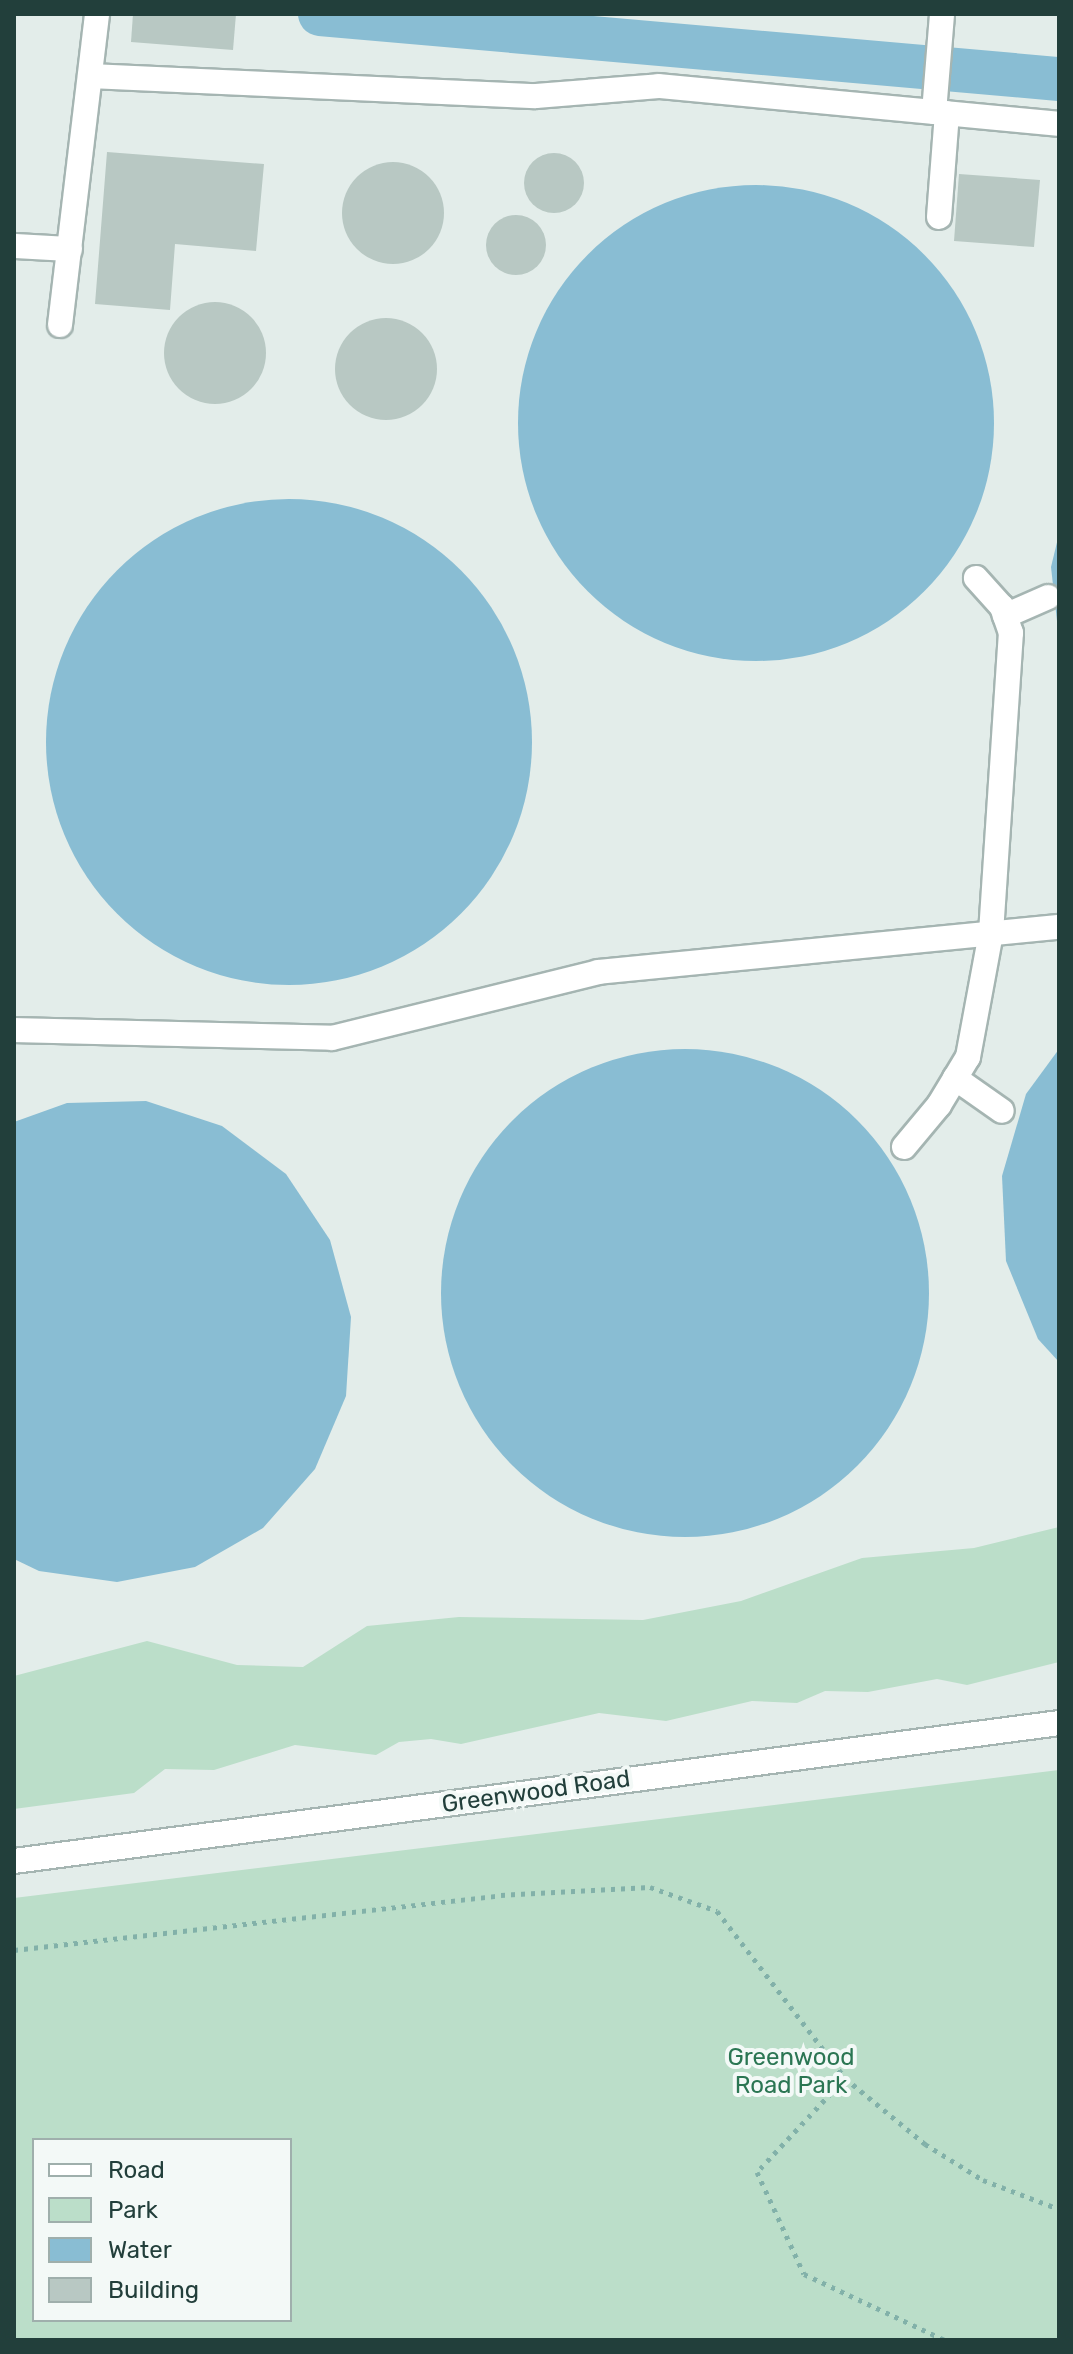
<!DOCTYPE html>
<html>
<head>
<meta charset="utf-8">
<style>
  body { margin:0 }
  #map { position:relative; width:1073px; height:2354px; overflow:hidden; background:#e3edea; font-family:Rubik,sans-serif }
  div>[style] { position:absolute }
  [style*='--x'] { left:calc(var(--x)*1px); top:calc(var(--y)*1px); width:calc(var(--w)*1px); rotate:calc(var(--a)*1deg) }
  .green>* { inset:0; background:#bbdec9 }
  .water>* { inset:0; background:#89bdd3 }
  .round { border-radius:50% }
  .canal>* { height:44px; margin:-22px; padding:0 22px; transform-origin:22px; border-radius:22px; background:#89bdd3 }
  .building>* { inset:0; background:#b8c8c3 }
  .path>* { height:5px; margin-top:-2.5px; transform-origin:0; background:repeating-linear-gradient(90deg,#82b1a9 0 4px,transparent 0 10px) }
  .roads { filter:drop-shadow(2px 0 #a5b5b2) drop-shadow(-2px 0 #a5b5b2) drop-shadow(0 2px #a5b5b2) drop-shadow(0 -2px #a5b5b2) }
  .service>* { height:24px; margin:-12px; padding:0 12px; transform-origin:12px; border-radius:12px; background:#fff }
  .tertiary>* { height:24px; margin:-12px; padding:0 12px; transform-origin:12px; border-radius:12px; background:#fff }
  span { translate:-50% -50%; white-space:nowrap; text-align:center; line-height:1.15; -webkit-text-stroke:8px #f3f9f7; paint-order:stroke }
  .street-label { font-size:24px; color:#223f3b }
  .park-label { font-size:24px; color:#2b7653 }
  .frame { position:absolute; inset:0; border:16px solid #223f3b; pointer-events:none }
  .legend { position:absolute; left:32px; top:2138px; width:260px; height:184px; box-sizing:border-box; background:#f3f9f7; border:2px solid #9fafac; margin:0; padding:10px 14px; list-style:none; font-size:24px; color:#223f3b }
  .legend li { display:flex; align-items:center; gap:16px; height:40px }
  .legend b { width:40px; border:2px solid #9fafac }
</style>
</head>
<body>
<div id="map">
  <div class="green">
    <i style="clip-path:polygon(1059px 1527px,1059px 1662px,967px 1685px,937px 1679px,868px 1692px,825px 1691px,797px 1703px,752px 1701px,666px 1721px,599px 1713px,461px 1744px,431px 1739px,399px 1742px,376px 1755px,295px 1745px,214px 1770px,165px 1769px,134px 1793px,14px 1809px,14px 1676px,147px 1641px,237px 1665px,303px 1667px,367px 1626px,459px 1617px,643px 1620px,741px 1601px,862px 1558px,974px 1548px)"></i>
    <i style="clip-path:polygon(evenodd,1059px 1770px,1059px 2340px,14px 2340px,14px 1898px,1059px 1770px,34px 2140px,290px 2140px,290px 2320px,34px 2320px,34px 2140px)"></i>
  </div>
  <div class="water">
    <i class="round" style="left:518px;top:185px;width:476px;height:476px"></i>
    <i class="round" style="left:46px;top:499px;width:486px;height:486px"></i>
    <i style="clip-path:polygon(1059px 534px,1059px 639px,1051px 567px)"></i>
    <i class="round" style="left:441px;top:1049px;width:488px;height:488px"></i>
    <i style="clip-path:polygon(1059px 1049px,1059px 1362px,1038px 1339px,1006px 1261px,1002px 1176px,1026px 1094px)"></i>
    <i style="clip-path:polygon(146px 1101px,222px 1126px,286px 1174px,330px 1240px,351px 1317px,346px 1396px,315px 1469px,263px 1528px,195px 1567px,117px 1582px,39px 1571px,14px 1559px,14px 1122px,67px 1103px)"></i>
  </div>
  <div class="canal">
    <i style="--x:320;--y:14;--w:742;--a:5.03"></i>
  </div>
  <div class="building">
    <i style="clip-path:polygon(133px 14px,236px 14px,233px 50px,131px 42px)"></i>
    <i style="clip-path:polygon(107px 152px,264px 164px,256px 251px,175px 244px,170px 310px,95px 304px)"></i>
    <i class="round" style="left:524px;top:153px;width:60px;height:60px"></i>
    <i class="round" style="left:342px;top:162px;width:102px;height:102px"></i>
    <i style="clip-path:polygon(959px 174px,1040px 180px,1034px 247px,954px 241px)"></i>
    <i class="round" style="left:486px;top:215px;width:60px;height:60px"></i>
    <i class="round" style="left:164px;top:302px;width:102px;height:102px"></i>
    <i class="round" style="left:335px;top:318px;width:102px;height:102px"></i>
  </div>
  <div class="path">
    <i style="--x:14;--y:1950;--w:490;--a:-6.4"></i>
    <i style="--x:501;--y:1895;--w:149;--a:-3.1"></i>
    <i style="--x:650;--y:1887;--w:71;--a:19.7"></i>
    <i style="--x:717;--y:1911;--w:210;--a:52.5"></i>
    <i style="--x:845;--y:2078;--w:104;--a:39.5"></i>
    <i style="--x:925;--y:2144;--w:68;--a:31.8"></i>
    <i style="--x:983;--y:2180;--w:81;--a:20.9"></i>
    <i style="--x:845;--y:2078;--w:129;--a:133.1"></i>
    <i style="--x:757;--y:2172;--w:112;--a:65.3"></i>
    <i style="--x:804;--y:2274;--w:156;--a:25.1"></i>
  </div>
  <div class="roads">
    <div class="service">
      <i style="--x:90;--y:76;--w:446;--a:2.6"></i>
      <i style="--x:536;--y:96;--w:123;--a:-4.6"></i>
      <i style="--x:659;--y:86;--w:402;--a:5.4"></i>
      <i style="--x:934;--y:112;--w:98;--a:-85.3"></i>
      <i style="--x:939;--y:217;--w:104;--a:-85.6"></i>
      <i style="--x:14;--y:246;--w:56;--a:3.1"></i>
      <i style="--x:60;--y:325;--w:313;--a:-83.2"></i>
      <i style="--x:1005;--y:616;--w:47;--a:-23.8"></i>
      <i style="--x:14;--y:1030;--w:318;--a:1.4"></i>
      <i style="--x:332;--y:1038;--w:274;--a:-13.9"></i>
      <i style="--x:598;--y:972;--w:463;--a:-5.6"></i>
      <i style="--x:955;--y:1078;--w:57;--a:35.1"></i>
      <i style="--x:904;--y:1147;--w:55;--a:-50.2"></i>
      <i style="--x:939;--y:1105;--w:56;--a:-58.9"></i>
      <i style="--x:968;--y:1057;--w:126;--a:-79.5"></i>
      <i style="--x:991;--y:933;--w:301;--a:-86.2"></i>
      <i style="--x:1011;--y:633;--w:28;--a:-109"></i>
      <i style="--x:1002;--y:607;--w:39;--a:-132"></i>
    </div>
    <div class="tertiary">
      <i style="--x:14;--y:1861;--w:1054;--a:-7.52"></i>
    </div>
  </div>
  <div class="street-label">
    <span style="left:536px;top:1792px;rotate:-8deg">Greenwood Road</span>
  </div>
  <div class="park-label">
    <span style="left:791px;top:2072px">Greenwood<br>Road Park</span>
  </div>
  <div class="frame"></div>
  <ul class="legend">
  <li><b style="height:10px;background:#fff"></b>Road</li>
  <li><b style="height:22px;background:#bbdec9"></b>Park</li>
  <li><b style="height:22px;background:#89bdd3"></b>Water</li>
  <li><b style="height:22px;background:#b8c8c3"></b>Building</li>
  </ul>
</div>
</body>
</html>
